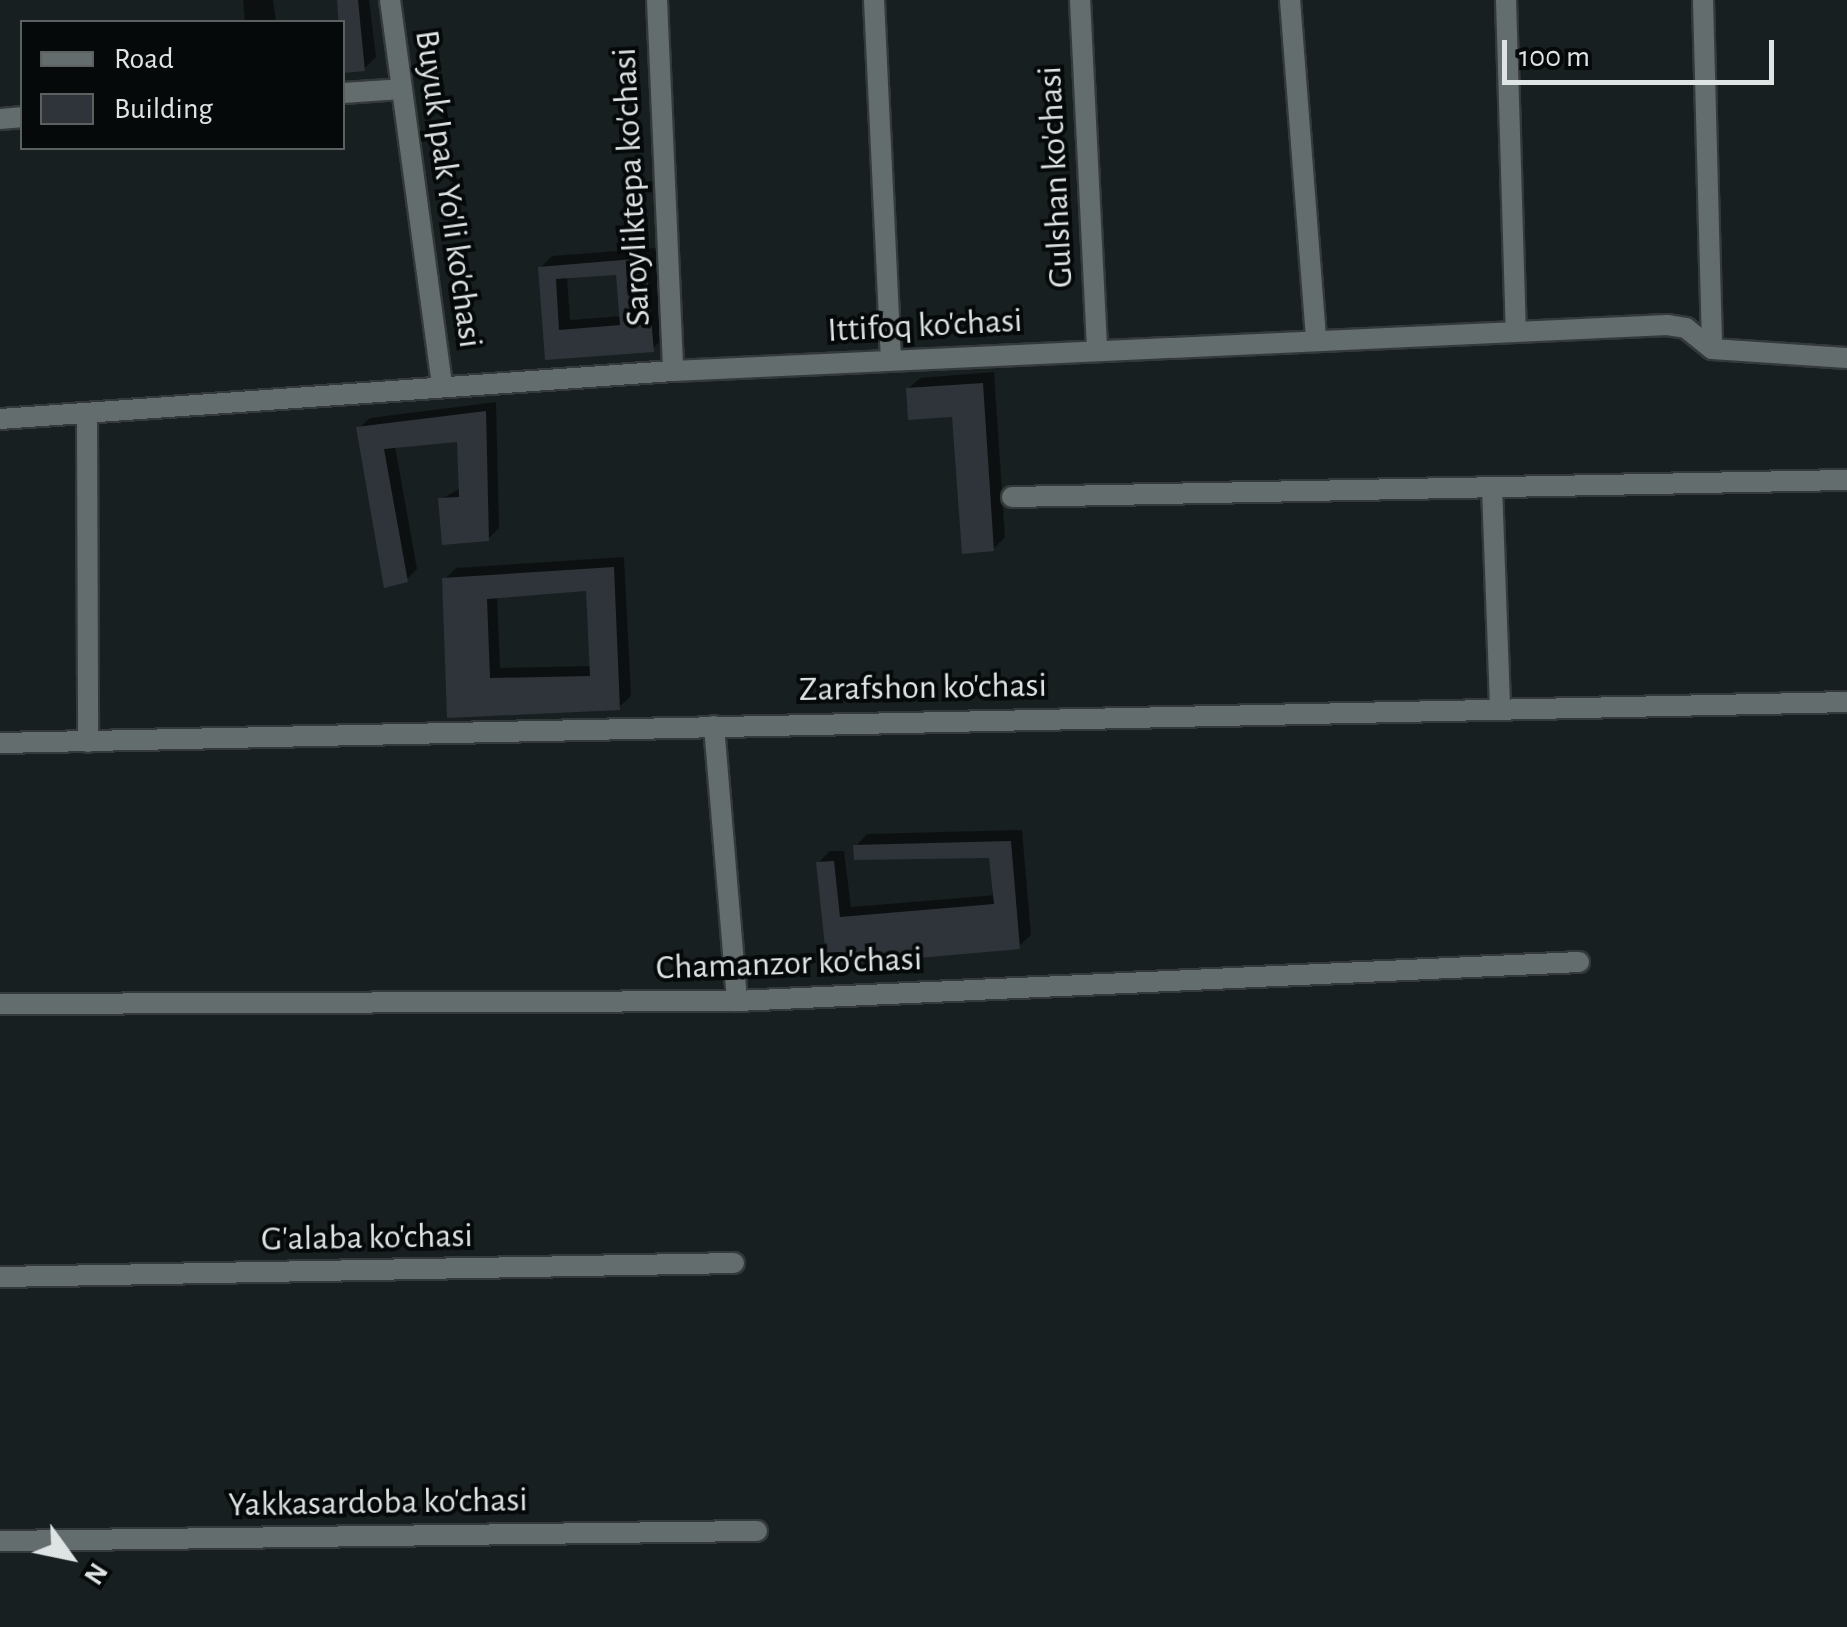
<!DOCTYPE html>
<html>
<head>
<meta charset="utf-8">
<style>
  body { margin:0 }
  #map { position:relative; width:1847px; height:1627px; overflow:hidden; background:#181f20; font-family:"Alegreya Sans",sans-serif }
  div>[style] { position:absolute }
  [style*='--x'] { left:calc(var(--x)*1px); top:calc(var(--y)*1px); width:calc(var(--w)*1px); rotate:calc(var(--a)*1deg) }
  .shadow>* { inset:0; background:#0007 }
  .building>* { inset:0; background:#2e3439 }
  .roads { filter:drop-shadow(2px 0 #34393a) drop-shadow(-2px 0 #34393a) drop-shadow(0 2px #34393a) drop-shadow(0 -2px #34393a) }
  .minor>* { height:20px; margin:-10px; padding:0 10px; transform-origin:10px; border-radius:10px; background:#646d6e }
  span { translate:-50% -50%; white-space:nowrap; text-align:center; line-height:1.15; -webkit-text-stroke:8px #060909; paint-order:stroke }
  .street-label { font-size:35px; color:#dee3e4 }
  .legend { position:absolute; left:20px; top:20px; width:325px; height:130px; box-sizing:border-box; background:#060909; border:2px solid #5c6061; margin:0; padding:12px 18px; list-style:none; font-size:30px; color:#dee3e4 }
  .legend li { display:flex; align-items:center; gap:20px; height:50px }
  .legend b { width:50px; border:2px solid #5c6061 }
  .north { position:absolute; left:20px; top:1507px; width:100px; height:100px; -webkit-text-stroke:8px #060909; paint-order:stroke; rotate:123deg; font-size:28px; font-weight:700; line-height:40px; text-align:center; color:#dee3e4 }
  .north::after { content:''; display:block; margin:auto; width:35px; height:45px; background:#dee3e4; clip-path:polygon(50% 0,100% 100%,50% 72%,0 100%) }
  .scale { position:absolute; left:1502px; top:40px; width:272px; height:45px; box-sizing:border-box; border:5px solid #dee3e4; border-top:0; padding-left:12px; font-size:30px; line-height:35px; white-space:nowrap; color:#dee3e4; -webkit-text-stroke:8px #060909; paint-order:stroke }
</style>
</head>
<body>
<div id="map">
  <div class="shadow">
    <i style="clip-path:polygon(243px 0,273px 0,276px 22px,245px 22px)"></i>
    <i style="clip-path:polygon(340px 0,369px 0,376px 57px,364px 69px)"></i>
    <i style="clip-path:polygon(evenodd,657px 248px,664px 338px,652px 349px,548px 358px,541px 267px,552px 256px,657px 248px,619px 272px,622px 316px,570px 320px,567px 276px,619px 272px)"></i>
    <i style="clip-path:polygon(994px 372px,1005px 537px,993px 549px,955px 414px,908px 389px,920px 378px)"></i>
    <i style="clip-path:polygon(496px 402px,499px 528px,488px 539px,441px 499px,461px 488px,459px 440px,395px 446px,417px 569px,406px 580px,359px 428px,370px 418px)"></i>
    <i style="clip-path:polygon(evenodd,624px 557px,631px 696px,619px 707px,449px 716px,444px 580px,456px 568px,624px 557px,588px 588px,592px 666px,500px 668px,497px 596px,588px 588px)"></i>
    <i style="clip-path:polygon(1022px 830px,1031px 935px,1019px 946px,829px 964px,818px 863px,830px 851px,844px 851px,851px 907px,996px 895px,992px 855px,856px 846px,867px 834px)"></i>
  </div>
  <div class="building">
    <i style="clip-path:polygon(337px 0,358px 0,365px 71px,342px 73px)"></i>
    <i style="clip-path:polygon(evenodd,646px 258px,654px 352px,545px 360px,538px 267px,646px 258px,616px 275px,620px 325px,559px 330px,556px 279px,616px 275px)"></i>
    <i style="clip-path:polygon(983px 383px,994px 551px,962px 554px,952px 417px,908px 420px,906px 388px)"></i>
    <i style="clip-path:polygon(486px 411px,489px 541px,442px 545px,438px 498px,459px 497px,457px 442px,384px 449px,408px 582px,384px 588px,356px 427px)"></i>
    <i style="clip-path:polygon(evenodd,614px 567px,620px 710px,447px 718px,442px 578px,614px 567px,586px 591px,590px 676px,490px 678px,487px 599px,586px 591px)"></i>
    <i style="clip-path:polygon(1011px 841px,1020px 949px,827px 966px,816px 862px,834px 861px,840px 917px,994px 904px,989px 858px,854px 860px,853px 845px)"></i>
  </div>
  <div class="roads">
    <div class="minor">
      <i style="--x:390;--y:0;--w:389;--a:82.3"></i>
      <i style="--x:657;--y:0;--w:371;--a:87.5"></i>
      <i style="--x:874;--y:0;--w:360;--a:87.3"></i>
      <i style="--x:1080;--y:0;--w:351;--a:87.2"></i>
      <i style="--x:1290;--y:0;--w:341;--a:85.6"></i>
      <i style="--x:1506;--y:0;--w:331;--a:88.3"></i>
      <i style="--x:1703;--y:0;--w:349;--a:88.5"></i>
      <i style="--x:342;--y:93;--w:60;--a:-3.8"></i>
      <i style="--x:0;--y:119;--w:22;--a:-5"></i>
      <i style="--x:87;--y:415;--w:327;--a:89.8"></i>
      <i style="--x:0;--y:419;--w:675;--a:-4.08"></i>
      <i style="--x:673;--y:371;--w:995;--a:-2.65"></i>
      <i style="--x:1667;--y:325;--w:19;--a:9"></i>
      <i style="--x:1686;--y:328;--w:33;--a:39"></i>
      <i style="--x:1712;--y:349;--w:135;--a:3.8"></i>
      <i style="--x:1492;--y:487;--w:221;--a:87.9"></i>
      <i style="--x:1012;--y:497;--w:835;--a:-1.17"></i>
      <i style="--x:714;--y:726;--w:276;--a:85.2"></i>
      <i style="--x:0;--y:743;--w:1847;--a:-1.27"></i>
      <i style="--x:0;--y:1004;--w:737;--a:-0.23"></i>
      <i style="--x:737;--y:1001;--w:843;--a:-2.65"></i>
      <i style="--x:0;--y:1277;--w:734;--a:-1.09"></i>
      <i style="--x:0;--y:1541;--w:757;--a:-0.76"></i>
    </div>
  </div>
  <div class="street-label">
    <span style="left:1056px;top:177px;rotate:-93deg">Gulshan ko'chasi</span>
    <span style="left:632px;top:187px;rotate:-93deg">Saroyliktepa ko'chasi</span>
    <span style="left:448px;top:189px;rotate:82deg">Buyuk Ipak Yo'li ko'chasi</span>
    <span style="left:925px;top:326px;rotate:-3deg">Ittifoq ko'chasi</span>
    <span style="left:923px;top:688px;rotate:-1deg">Zarafshon ko'chasi</span>
    <span style="left:789px;top:964px;rotate:-2deg">Chamanzor ko'chasi</span>
    <span style="left:367px;top:1238px;rotate:-1deg">G'alaba ko'chasi</span>
    <span style="left:378px;top:1503px;rotate:-1deg">Yakkasardoba ko'chasi</span>
  </div>
  <ul class="legend">
  <li><b style="height:12px;background:#646d6e"></b>Road</li>
  <li><b style="height:28px;background:#2e3439"></b>Building</li>
  </ul>
  <div class="north">N</div>
  <div class="scale">100 m</div>
</div>
</body>
</html>
